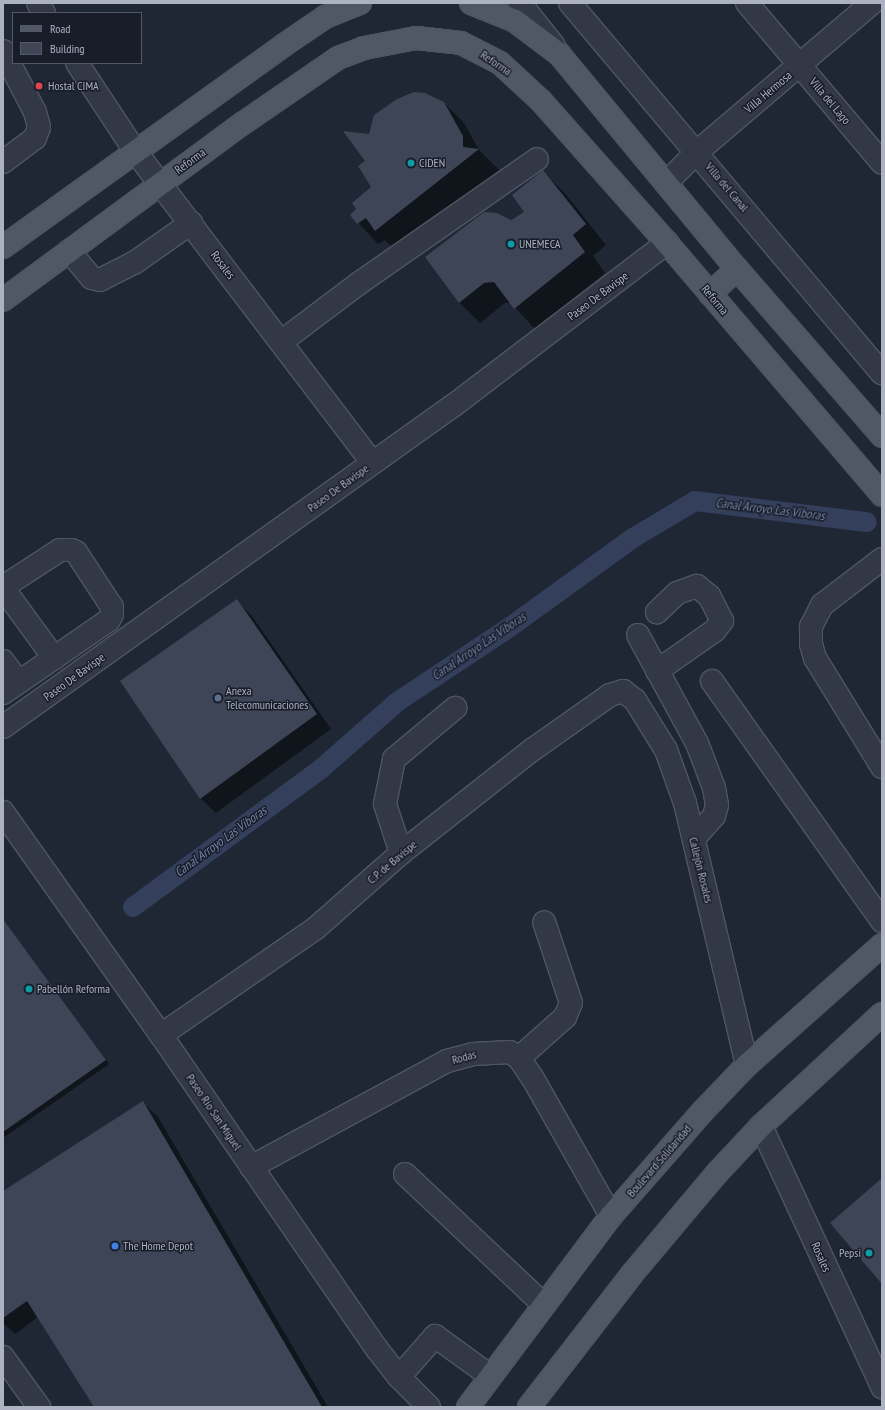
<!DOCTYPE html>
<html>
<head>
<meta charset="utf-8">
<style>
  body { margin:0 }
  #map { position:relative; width:885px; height:1410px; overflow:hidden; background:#1f2634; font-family:"PT Sans Narrow",sans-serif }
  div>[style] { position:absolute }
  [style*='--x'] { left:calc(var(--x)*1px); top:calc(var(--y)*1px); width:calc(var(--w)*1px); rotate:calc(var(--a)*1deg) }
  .shadow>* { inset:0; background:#0007 }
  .canal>* { height:20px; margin:-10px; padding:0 10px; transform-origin:10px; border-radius:10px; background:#333f5b }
  .building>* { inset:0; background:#3d4557 }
  .roads { filter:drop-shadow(1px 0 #505563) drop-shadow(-1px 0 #505563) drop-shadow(0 1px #505563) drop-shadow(0 -1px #505563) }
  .minor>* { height:22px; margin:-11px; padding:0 11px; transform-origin:11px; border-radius:11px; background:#323845 }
  .major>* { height:22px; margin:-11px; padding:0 11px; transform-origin:11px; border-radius:11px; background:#505765 }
  .dots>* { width:11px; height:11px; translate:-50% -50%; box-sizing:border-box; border:2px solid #181d29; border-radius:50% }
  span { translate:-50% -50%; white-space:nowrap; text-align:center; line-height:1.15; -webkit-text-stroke:3px #181d29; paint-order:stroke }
  .street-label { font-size:12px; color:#acb2c2 }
  .poi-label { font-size:12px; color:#acb2c2 }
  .left { translate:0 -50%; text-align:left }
  .right { translate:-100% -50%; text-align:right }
  .water-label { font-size:13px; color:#7586aa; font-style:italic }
  .frame { position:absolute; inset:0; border:4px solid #acb2c2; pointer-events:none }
  .legend { position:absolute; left:12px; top:12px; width:130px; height:52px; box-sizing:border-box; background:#181d29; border:1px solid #535966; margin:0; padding:5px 7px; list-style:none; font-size:12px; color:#acb2c2 }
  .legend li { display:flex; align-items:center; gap:8px; height:20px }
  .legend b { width:20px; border:1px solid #535966 }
</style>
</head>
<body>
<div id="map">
  <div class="shadow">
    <i style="clip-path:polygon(443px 102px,464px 123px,479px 150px,499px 170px,396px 251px,385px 240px,378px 244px,351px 215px,373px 188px,367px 161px,370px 135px)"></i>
    <i style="clip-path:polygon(543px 172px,564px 192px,606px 245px,593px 256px,605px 273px,535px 329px,511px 303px,505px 303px,480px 323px,460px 303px,427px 257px,525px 213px)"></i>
    <i style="clip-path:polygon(236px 601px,251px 615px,331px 729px,216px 813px,201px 799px,121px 681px)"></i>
    <i style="clip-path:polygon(3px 919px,109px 1064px,3px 1138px)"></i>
    <i style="clip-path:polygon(143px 1103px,158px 1117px,328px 1407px,95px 1407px,38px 1317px,15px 1334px,3px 1323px,3px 1192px)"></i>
  </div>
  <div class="canal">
    <i style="--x:133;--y:907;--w:235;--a:-36.3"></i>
    <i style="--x:322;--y:768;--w:100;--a:-41.3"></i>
    <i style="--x:397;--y:702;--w:136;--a:-33.6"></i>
    <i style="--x:510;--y:627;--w:152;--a:-35.9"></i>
    <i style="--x:633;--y:538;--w:72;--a:-30.8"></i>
    <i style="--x:695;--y:501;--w:173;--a:7"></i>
  </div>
  <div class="building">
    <i style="clip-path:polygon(414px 92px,425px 93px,444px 102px,463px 136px,463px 147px,479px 149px,375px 231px,366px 218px,357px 224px,350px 215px,356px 209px,352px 203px,371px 187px,358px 166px,365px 161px,343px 131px,369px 134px,374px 115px,397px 99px)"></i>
    <i style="clip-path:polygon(543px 170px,586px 224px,573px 235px,585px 252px,514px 309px,494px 282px,484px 283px,459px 303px,425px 257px,484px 212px,497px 213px,511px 220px,524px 212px,512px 195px)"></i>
    <i style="clip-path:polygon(237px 599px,317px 714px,200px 799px,120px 681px)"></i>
    <i style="clip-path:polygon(3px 919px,106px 1060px,3px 1132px)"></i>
    <i style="clip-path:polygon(143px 1101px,322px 1407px,94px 1407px,27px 1301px,3px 1318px,3px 1191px)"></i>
    <i style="clip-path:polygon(882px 1178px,882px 1284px,830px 1223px)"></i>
  </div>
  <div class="roads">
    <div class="minor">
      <i style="--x:38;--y:3;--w:12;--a:59"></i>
      <i style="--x:520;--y:3;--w:55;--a:51.7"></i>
      <i style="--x:570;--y:3;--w:484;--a:49.9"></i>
      <i style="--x:747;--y:3;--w:209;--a:49.8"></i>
      <i style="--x:3;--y:51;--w:69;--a:62.3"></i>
      <i style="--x:35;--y:112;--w:16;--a:75"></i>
      <i style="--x:39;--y:127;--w:12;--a:110"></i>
      <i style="--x:35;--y:138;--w:40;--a:143"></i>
      <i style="--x:77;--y:63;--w:105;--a:56.6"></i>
      <i style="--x:135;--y:151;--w:392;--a:52.7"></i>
      <i style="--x:666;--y:183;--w:44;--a:-45"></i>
      <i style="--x:697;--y:152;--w:230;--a:-40.4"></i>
      <i style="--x:69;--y:251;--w:35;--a:50"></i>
      <i style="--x:92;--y:278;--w:8;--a:14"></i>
      <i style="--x:100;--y:280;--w:38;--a:-27"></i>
      <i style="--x:134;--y:263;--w:70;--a:-35.1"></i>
      <i style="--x:281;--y:342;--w:96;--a:-37"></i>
      <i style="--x:358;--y:284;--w:218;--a:-34.9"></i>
      <i style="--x:882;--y:559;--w:76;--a:142.5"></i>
      <i style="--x:822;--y:605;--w:25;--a:117"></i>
      <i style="--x:811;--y:627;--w:17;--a:90"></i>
      <i style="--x:811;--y:644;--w:15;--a:74"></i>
      <i style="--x:815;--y:658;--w:128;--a:58.4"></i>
      <i style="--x:3;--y:587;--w:68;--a:-33"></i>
      <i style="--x:60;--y:550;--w:11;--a:0"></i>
      <i style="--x:71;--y:550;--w:5;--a:22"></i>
      <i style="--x:76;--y:552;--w:66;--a:56.8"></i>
      <i style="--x:112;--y:607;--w:7;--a:90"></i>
      <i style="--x:112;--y:614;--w:7;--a:117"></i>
      <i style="--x:109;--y:620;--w:129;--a:145.4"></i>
      <i style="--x:3;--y:588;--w:87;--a:53.9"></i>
      <i style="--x:638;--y:635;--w:123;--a:61.4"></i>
      <i style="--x:697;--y:743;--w:48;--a:69.3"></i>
      <i style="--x:714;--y:788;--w:17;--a:80"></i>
      <i style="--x:717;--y:805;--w:11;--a:105"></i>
      <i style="--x:714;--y:816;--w:30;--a:132"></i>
      <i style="--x:3;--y:661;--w:26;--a:53"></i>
      <i style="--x:657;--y:671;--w:70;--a:-35.1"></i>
      <i style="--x:714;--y:631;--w:13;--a:-51"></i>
      <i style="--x:722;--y:621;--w:28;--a:-117"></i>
      <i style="--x:709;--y:596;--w:16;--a:-140"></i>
      <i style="--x:697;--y:586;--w:21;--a:161"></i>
      <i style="--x:677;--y:593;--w:28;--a:136"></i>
      <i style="--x:712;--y:681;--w:294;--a:54.7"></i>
      <i style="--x:3;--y:727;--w:554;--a:-35.53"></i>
      <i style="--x:454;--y:405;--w:268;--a:-37.3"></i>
      <i style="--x:3;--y:812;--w:273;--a:54.7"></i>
      <i style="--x:161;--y:1035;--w:381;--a:55.5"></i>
      <i style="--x:377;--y:1349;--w:36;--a:52"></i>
      <i style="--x:399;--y:1377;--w:42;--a:45"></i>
      <i style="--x:401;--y:853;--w:52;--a:-108.1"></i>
      <i style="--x:385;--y:804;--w:46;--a:-78.7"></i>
      <i style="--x:394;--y:759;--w:80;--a:-39.9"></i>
      <i style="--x:161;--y:1035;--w:188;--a:-34.6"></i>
      <i style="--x:316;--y:928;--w:113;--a:-41.4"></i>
      <i style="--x:401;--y:853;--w:167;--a:-38.2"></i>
      <i style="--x:532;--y:750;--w:95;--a:-35.2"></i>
      <i style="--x:610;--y:695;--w:14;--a:-17"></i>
      <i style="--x:623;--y:691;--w:15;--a:37"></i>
      <i style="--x:635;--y:700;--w:59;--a:58.2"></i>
      <i style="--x:666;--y:750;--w:56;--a:70.3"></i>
      <i style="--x:685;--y:803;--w:269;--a:76.7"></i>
      <i style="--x:519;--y:1058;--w:62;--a:-41.7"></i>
      <i style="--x:565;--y:1017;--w:15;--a:-67"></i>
      <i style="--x:571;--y:1003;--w:85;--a:-108.4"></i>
      <i style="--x:761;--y:1126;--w:288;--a:65.1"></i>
      <i style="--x:251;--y:1167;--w:223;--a:-28.4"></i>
      <i style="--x:447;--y:1061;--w:27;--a:-15"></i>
      <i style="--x:473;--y:1054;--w:37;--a:-3"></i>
      <i style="--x:510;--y:1052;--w:11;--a:34"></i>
      <i style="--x:519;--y:1058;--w:23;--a:56"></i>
      <i style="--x:532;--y:1077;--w:160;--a:60.4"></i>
      <i style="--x:405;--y:1174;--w:190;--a:43.3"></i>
      <i style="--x:3;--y:1357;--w:62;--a:54.2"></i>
      <i style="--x:399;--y:1377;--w:55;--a:-48.7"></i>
      <i style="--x:435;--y:1336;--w:68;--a:36"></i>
    </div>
    <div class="major">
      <i style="--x:471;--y:3;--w:48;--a:22.2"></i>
      <i style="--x:515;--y:21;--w:55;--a:36.9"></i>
      <i style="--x:559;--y:54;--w:279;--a:50.4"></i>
      <i style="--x:737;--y:269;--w:221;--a:49"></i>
      <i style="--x:3;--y:247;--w:346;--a:-35.7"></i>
      <i style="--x:284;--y:45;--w:50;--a:-34.3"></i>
      <i style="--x:325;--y:17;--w:38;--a:-22"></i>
      <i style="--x:710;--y:294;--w:37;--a:-43"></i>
      <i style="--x:3;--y:300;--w:297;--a:-36.4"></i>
      <i style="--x:242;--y:124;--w:116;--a:-34.5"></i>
      <i style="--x:338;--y:58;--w:28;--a:-21"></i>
      <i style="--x:364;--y:48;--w:53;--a:-10.9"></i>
      <i style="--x:416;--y:38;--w:45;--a:6.3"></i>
      <i style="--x:461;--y:43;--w:44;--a:27.1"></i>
      <i style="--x:500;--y:63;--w:56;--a:42.8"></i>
      <i style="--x:541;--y:101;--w:190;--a:48.4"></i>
      <i style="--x:667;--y:243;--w:331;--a:49.5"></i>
      <i style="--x:468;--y:1407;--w:239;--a:-53.2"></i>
      <i style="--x:611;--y:1216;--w:140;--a:-48.8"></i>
      <i style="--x:703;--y:1111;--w:64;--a:-46.3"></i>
      <i style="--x:747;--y:1065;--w:181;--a:-41.6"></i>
      <i style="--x:529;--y:1407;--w:168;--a:-52.2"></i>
      <i style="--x:632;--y:1274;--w:133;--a:-49.9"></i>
      <i style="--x:718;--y:1172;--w:63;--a:-46.9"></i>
      <i style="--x:761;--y:1126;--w:165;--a:-42.8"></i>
    </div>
  </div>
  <div class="dots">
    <i style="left:39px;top:86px;background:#e0444e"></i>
    <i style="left:411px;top:163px;background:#0f9aa8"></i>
    <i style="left:511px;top:244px;background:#0f9aa8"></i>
    <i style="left:218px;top:698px;background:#5c6f8a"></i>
    <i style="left:29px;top:989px;background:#0f9aa8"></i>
    <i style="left:115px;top:1246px;background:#3f7fe0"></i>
    <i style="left:869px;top:1253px;background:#0f9aa8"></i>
  </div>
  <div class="street-label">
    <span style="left:496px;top:63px;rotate:34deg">Reforma</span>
    <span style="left:768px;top:92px;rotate:-40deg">Villa Hermosa</span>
    <span style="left:830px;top:101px;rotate:50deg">Villa del Lago</span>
    <span style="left:190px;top:161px;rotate:-36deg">Reforma</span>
    <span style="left:727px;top:187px;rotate:50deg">Villa del Canal</span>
    <span style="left:223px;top:265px;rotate:53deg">Rosales</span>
    <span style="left:598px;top:296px;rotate:-37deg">Paseo De Bavispe</span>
    <span style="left:715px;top:300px;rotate:50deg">Reforma</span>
    <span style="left:338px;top:488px;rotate:-36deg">Paseo De Bavispe</span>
    <span style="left:74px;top:677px;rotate:-36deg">Paseo De Bavispe</span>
    <span style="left:392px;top:862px;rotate:-40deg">C.P. de Bavispe</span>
    <span style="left:701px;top:870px;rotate:76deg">Callejón Rosales</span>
    <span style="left:464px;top:1057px;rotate:-15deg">Rodas</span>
    <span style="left:214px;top:1112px;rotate:56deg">Paseo Rio San Miguel</span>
    <span style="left:659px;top:1161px;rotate:-49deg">Boulevard Solidaridad</span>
    <span style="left:821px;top:1257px;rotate:66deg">Rosales</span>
  </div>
  <div class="poi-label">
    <span class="left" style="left:48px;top:86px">Hostal CIMA</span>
    <span class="left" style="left:419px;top:163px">CIDEN</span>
    <span class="left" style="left:519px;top:244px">UNEMECA</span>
    <span class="left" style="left:226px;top:698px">Anexa<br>Telecomunicaciones</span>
    <span class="left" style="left:37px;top:989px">Pabellón Reforma</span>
    <span class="left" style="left:123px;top:1246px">The Home Depot</span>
    <span class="right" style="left:861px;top:1253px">Pepsi</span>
  </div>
  <div class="water-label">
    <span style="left:770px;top:510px;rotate:7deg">Canal Arroyo Las Viboras</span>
    <span style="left:479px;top:647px;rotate:-34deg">Canal Arroyo Las Viboras</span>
    <span style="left:221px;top:842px;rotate:-36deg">Canal Arroyo Las Viboras</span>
  </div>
  <div class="frame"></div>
  <ul class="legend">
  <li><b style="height:5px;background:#505765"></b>Road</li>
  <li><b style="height:11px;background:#3d4557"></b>Building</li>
  </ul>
</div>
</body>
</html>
